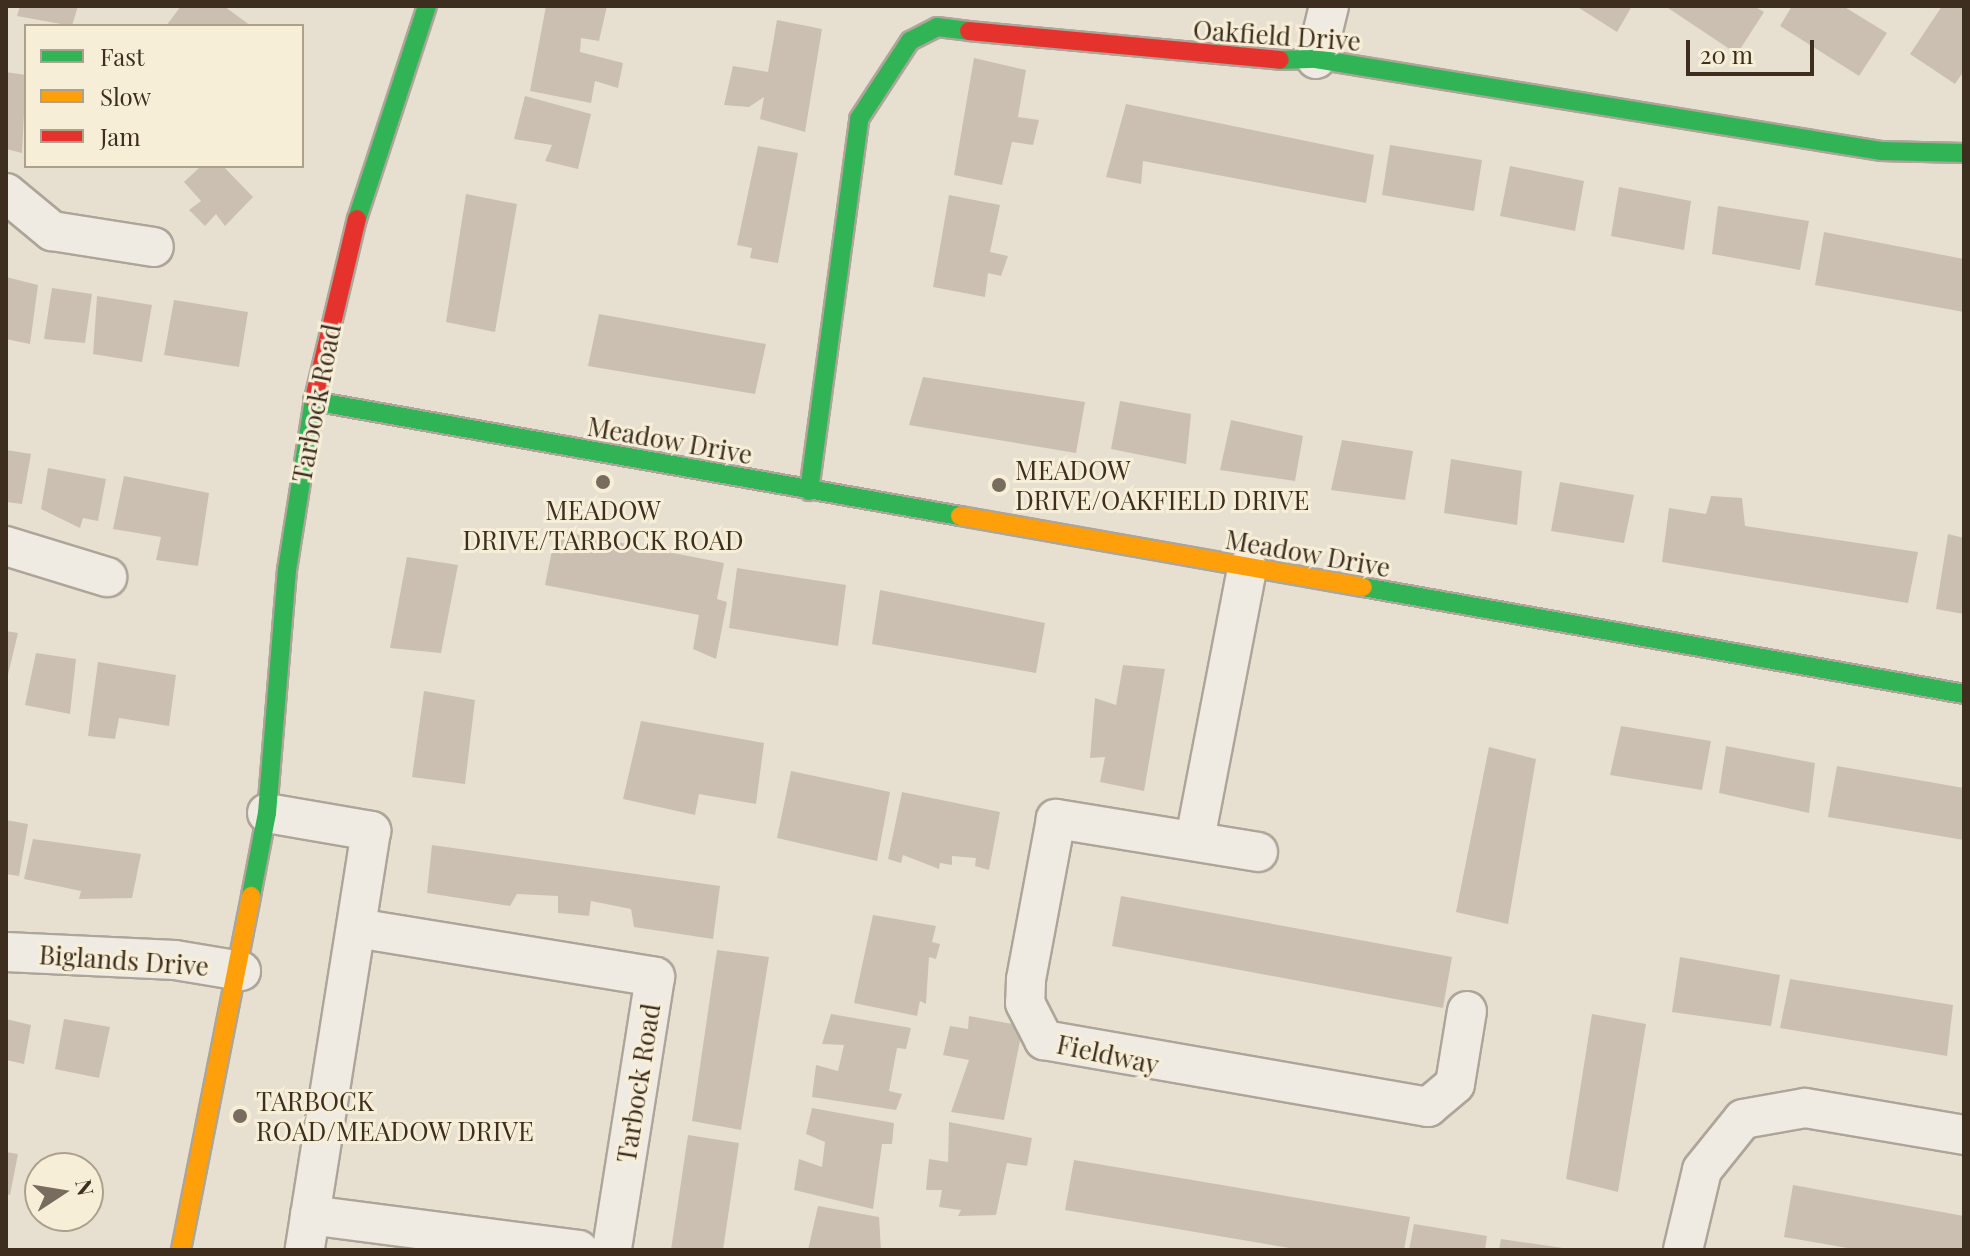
<!DOCTYPE html>
<html>
<head>
<meta charset="utf-8">
<style>
  body { margin:0 }
  #map { position:relative; width:1970px; height:1256px; overflow:hidden; background:#e7e0d1; font-family:"Playfair Display",serif }
  div>[style] { position:absolute }
  [style*='--x'] { left:calc(var(--x)*1px); top:calc(var(--y)*1px); width:calc(var(--w)*1px); rotate:calc(var(--a)*1deg) }
  .building>* { inset:0; background:#cbbfb2 }
  .roads { filter:drop-shadow(2px 0 #ada599) drop-shadow(-2px 0 #ada599) drop-shadow(0 2px #ada599) drop-shadow(0 -2px #ada599) }
  .street>* { height:38px; margin:-19px; padding:0 19px; transform-origin:19px; border-radius:19px; background:#efebe3 }
  .fast>* { height:18px; margin:-9px; padding:0 9px; transform-origin:9px; border-radius:9px; background:#30b455 }
  .slow>* { height:18px; margin:-9px; padding:0 9px; transform-origin:9px; border-radius:9px; background:#ff9f0a }
  .jam>* { height:18px; margin:-9px; padding:0 9px; transform-origin:9px; border-radius:9px; background:#e5322d }
  .dots>* { width:22px; height:22px; translate:-50% -50%; box-sizing:border-box; border:4px solid #f7eed8; border-radius:50% }
  span { translate:-50% -50%; white-space:nowrap; text-align:center; line-height:1.15; -webkit-text-stroke:6px #f7eed8; paint-order:stroke }
  .street-label { font-size:26px; color:#3d2e20 }
  .poi-label { font-size:26px; color:#3d2e20 }
  .left { translate:0 -50%; text-align:left }
  .frame { position:absolute; inset:0; border:8px solid #3d2e20; pointer-events:none }
  .legend { position:absolute; left:24px; top:24px; width:280px; height:144px; box-sizing:border-box; background:#f7eed8; border:2px solid #ada18e; margin:0; padding:10px 14px; list-style:none; font-size:24px; color:#3d2e20 }
  .legend li { display:flex; align-items:center; gap:16px; height:40px }
  .legend b { width:40px; border:2px solid #ada18e }
  .north { position:absolute; left:24px; top:1152px; width:80px; height:80px; box-sizing:border-box; background:#f7eed8; border:2px solid #ada18e; border-radius:50%; rotate:78deg; font-size:22px; font-weight:700; line-height:32px; text-align:center; color:#3d2e20 }
  .north::after { content:''; display:block; margin:auto; width:28px; height:36px; background:#786c5e; clip-path:polygon(50% 0,100% 100%,50% 72%,0 100%) }
  .scale { position:absolute; left:1686px; top:40px; width:128px; height:36px; box-sizing:border-box; border:4px solid #3d2e20; border-top:0; padding-left:10px; font-size:24px; line-height:28px; white-space:nowrap; color:#3d2e20; -webkit-text-stroke:6px #f7eed8; paint-order:stroke }
</style>
</head>
<body>
<div id="map">
  <div class="building">
    <i style="clip-path:polygon(20px 6px,78px 6px,72px 26px,17px 16px)"></i>
    <i style="clip-path:polygon(181px 6px,224px 6px,251px 26px,166px 26px)"></i>
    <i style="clip-path:polygon(546px 6px,607px 6px,599px 41px,581px 38px,580px 52px,623px 63px,618px 88px,595px 81px,591px 103px,530px 91px)"></i>
    <i style="clip-path:polygon(1576px 6px,1632px 6px,1617px 32px)"></i>
    <i style="clip-path:polygon(1665px 6px,1754px 6px,1764px 12px,1737px 54px)"></i>
    <i style="clip-path:polygon(1792px 6px,1843px 6px,1887px 33px,1859px 76px,1780px 26px)"></i>
    <i style="clip-path:polygon(1942px 6px,1964px 6px,1964px 71px,1955px 84px,1910px 54px)"></i>
    <i style="clip-path:polygon(777px 20px,822px 29px,805px 132px,760px 119px,764px 97px,749px 107px,724px 105px,733px 66px,768px 72px)"></i>
    <i style="clip-path:polygon(974px 58px,1026px 70px,1018px 117px,1039px 120px,1033px 145px,1012px 142px,1002px 185px,954px 175px)"></i>
    <i style="clip-path:polygon(6px 72px,26px 75px,22px 153px,6px 149px)"></i>
    <i style="clip-path:polygon(525px 96px,591px 114px,578px 169px,545px 161px,552px 145px,514px 139px)"></i>
    <i style="clip-path:polygon(1126px 104px,1374px 155px,1366px 203px,1143px 161px,1141px 184px,1106px 177px)"></i>
    <i style="clip-path:polygon(1390px 145px,1482px 160px,1474px 211px,1382px 195px)"></i>
    <i style="clip-path:polygon(758px 146px,798px 153px,778px 263px,750px 258px,752px 248px,737px 245px)"></i>
    <i style="clip-path:polygon(201px 166px,223px 166px,253px 197px,225px 226px,216px 214px,205px 226px,189px 210px,201px 201px,184px 182px)"></i>
    <i style="clip-path:polygon(1510px 166px,1584px 181px,1575px 231px,1500px 216px)"></i>
    <i style="clip-path:polygon(1619px 187px,1691px 201px,1684px 250px,1611px 236px)"></i>
    <i style="clip-path:polygon(466px 194px,517px 204px,495px 332px,446px 322px)"></i>
    <i style="clip-path:polygon(949px 195px,1000px 205px,990px 252px,1008px 256px,1001px 276px,988px 273px,985px 297px,933px 287px)"></i>
    <i style="clip-path:polygon(1718px 206px,1809px 221px,1800px 270px,1712px 254px)"></i>
    <i style="clip-path:polygon(1824px 232px,1964px 259px,1964px 312px,1815px 285px)"></i>
    <i style="clip-path:polygon(6px 277px,38px 285px,30px 344px,6px 339px)"></i>
    <i style="clip-path:polygon(52px 288px,92px 294px,85px 343px,44px 339px)"></i>
    <i style="clip-path:polygon(97px 296px,152px 305px,142px 362px,93px 354px)"></i>
    <i style="clip-path:polygon(174px 300px,248px 312px,239px 367px,164px 355px)"></i>
    <i style="clip-path:polygon(599px 314px,766px 344px,755px 394px,588px 366px)"></i>
    <i style="clip-path:polygon(923px 377px,1085px 402px,1076px 453px,909px 425px)"></i>
    <i style="clip-path:polygon(1120px 401px,1191px 414px,1186px 464px,1111px 449px)"></i>
    <i style="clip-path:polygon(1231px 420px,1303px 436px,1295px 481px,1220px 470px)"></i>
    <i style="clip-path:polygon(1342px 440px,1413px 451px,1405px 500px,1331px 490px)"></i>
    <i style="clip-path:polygon(6px 450px,31px 454px,22px 504px,6px 502px)"></i>
    <i style="clip-path:polygon(1451px 459px,1522px 471px,1517px 525px,1444px 513px)"></i>
    <i style="clip-path:polygon(48px 468px,106px 479px,98px 521px,83px 518px,80px 528px,41px 509px)"></i>
    <i style="clip-path:polygon(124px 476px,209px 493px,198px 566px,156px 560px,161px 537px,113px 529px)"></i>
    <i style="clip-path:polygon(1560px 482px,1634px 495px,1624px 543px,1551px 531px)"></i>
    <i style="clip-path:polygon(1711px 496px,1742px 498px,1745px 526px,1918px 552px,1908px 603px,1662px 562px,1669px 508px,1706px 514px)"></i>
    <i style="clip-path:polygon(556px 530px,724px 563px,717px 599px,727px 602px,716px 659px,693px 649px,699px 615px,545px 585px)"></i>
    <i style="clip-path:polygon(1948px 534px,1964px 538px,1964px 614px,1936px 609px)"></i>
    <i style="clip-path:polygon(407px 557px,458px 565px,441px 653px,390px 648px)"></i>
    <i style="clip-path:polygon(737px 568px,846px 585px,838px 646px,729px 628px)"></i>
    <i style="clip-path:polygon(880px 590px,1045px 623px,1036px 673px,872px 644px)"></i>
    <i style="clip-path:polygon(6px 631px,18px 633px,7px 679px,6px 678px)"></i>
    <i style="clip-path:polygon(36px 653px,76px 659px,70px 714px,25px 705px)"></i>
    <i style="clip-path:polygon(98px 662px,176px 675px,169px 726px,119px 718px,115px 739px,88px 736px)"></i>
    <i style="clip-path:polygon(1123px 665px,1165px 669px,1144px 791px,1100px 782px,1105px 757px,1090px 758px,1095px 698px,1116px 705px)"></i>
    <i style="clip-path:polygon(424px 691px,475px 700px,465px 784px,412px 777px)"></i>
    <i style="clip-path:polygon(641px 721px,764px 743px,756px 804px,699px 794px,695px 815px,623px 799px)"></i>
    <i style="clip-path:polygon(1621px 726px,1711px 741px,1702px 790px,1610px 775px)"></i>
    <i style="clip-path:polygon(1726px 746px,1815px 763px,1809px 813px,1719px 793px)"></i>
    <i style="clip-path:polygon(1489px 747px,1536px 759px,1508px 924px,1456px 912px)"></i>
    <i style="clip-path:polygon(1837px 766px,1964px 788px,1964px 840px,1828px 817px)"></i>
    <i style="clip-path:polygon(791px 771px,890px 792px,877px 861px,777px 838px)"></i>
    <i style="clip-path:polygon(902px 792px,1000px 812px,989px 870px,975px 866px,976px 858px,952px 856px,952px 865px,940px 863px,939px 869px,903px 855px,901px 863px,888px 859px)"></i>
    <i style="clip-path:polygon(6px 820px,28px 824px,19px 876px,6px 874px)"></i>
    <i style="clip-path:polygon(33px 839px,141px 854px,132px 898px,79px 899px,81px 891px,24px 879px)"></i>
    <i style="clip-path:polygon(432px 845px,720px 886px,713px 939px,634px 927px,631px 909px,591px 901px,589px 916px,558px 913px,558px 896px,517px 894px,510px 906px,427px 893px)"></i>
    <i style="clip-path:polygon(1121px 896px,1452px 957px,1443px 1008px,1112px 946px)"></i>
    <i style="clip-path:polygon(873px 915px,936px 926px,932px 942px,940px 944px,936px 959px,929px 957px,926px 1004px,920px 1001px,917px 1016px,854px 1003px)"></i>
    <i style="clip-path:polygon(717px 950px,769px 957px,741px 1130px,692px 1121px)"></i>
    <i style="clip-path:polygon(1680px 957px,1780px 975px,1771px 1026px,1672px 1012px)"></i>
    <i style="clip-path:polygon(1790px 979px,1953px 1005px,1947px 1056px,1780px 1028px)"></i>
    <i style="clip-path:polygon(831px 1014px,911px 1028px,906px 1049px,897px 1048px,889px 1091px,902px 1094px,896px 1110px,812px 1097px,816px 1065px,838px 1071px,844px 1045px,822px 1044px)"></i>
    <i style="clip-path:polygon(1592px 1014px,1646px 1024px,1618px 1192px,1566px 1179px)"></i>
    <i style="clip-path:polygon(969px 1016px,1023px 1026px,1004px 1120px,951px 1112px,969px 1060px,943px 1055px,950px 1026px,968px 1029px)"></i>
    <i style="clip-path:polygon(6px 1019px,31px 1025px,24px 1064px,6px 1060px)"></i>
    <i style="clip-path:polygon(64px 1019px,110px 1027px,99px 1078px,55px 1069px)"></i>
    <i style="clip-path:polygon(812px 1108px,894px 1123px,892px 1144px,882px 1144px,873px 1209px,794px 1190px,799px 1159px,822px 1167px,825px 1142px,806px 1134px)"></i>
    <i style="clip-path:polygon(949px 1122px,1032px 1138px,1027px 1166px,1007px 1163px,996px 1215px,958px 1216px,961px 1210px,939px 1207px,942px 1190px,926px 1190px,929px 1159px,948px 1162px)"></i>
    <i style="clip-path:polygon(688px 1135px,739px 1143px,723px 1250px,671px 1250px)"></i>
    <i style="clip-path:polygon(6px 1152px,18px 1154px,10px 1195px,6px 1194px)"></i>
    <i style="clip-path:polygon(1074px 1160px,1410px 1217px,1404px 1250px,1301px 1250px,1065px 1210px)"></i>
    <i style="clip-path:polygon(1793px 1185px,1964px 1216px,1964px 1250px,1859px 1250px,1784px 1237px)"></i>
    <i style="clip-path:polygon(818px 1206px,879px 1217px,881px 1250px,808px 1250px)"></i>
    <i style="clip-path:polygon(1414px 1224px,1487px 1236px,1485px 1250px,1409px 1250px)"></i>
    <i style="clip-path:polygon(1501px 1239px,1563px 1248px,1563px 1250px,1499px 1250px)"></i>
  </div>
  <div class="roads">
    <div class="street">
      <i style="--x:1316;--y:59;--w:55;--a:-76.2"></i>
      <i style="--x:6;--y:193;--w:60;--a:39.6"></i>
      <i style="--x:52;--y:231;--w:103;--a:8.9"></i>
      <i style="--x:6;--y:546;--w:106;--a:17.1"></i>
      <i style="--x:267;--y:813;--w:106;--a:9.8"></i>
      <i style="--x:371;--y:831;--w:424;--a:99"></i>
      <i style="--x:1195;--y:839;--w:276;--a:-79.1"></i>
      <i style="--x:1258;--y:852;--w:205;--a:-170.7"></i>
      <i style="--x:1056;--y:819;--w:164;--a:100.6"></i>
      <i style="--x:1026;--y:980;--w:23;--a:92"></i>
      <i style="--x:1025;--y:1003;--w:42;--a:62.8"></i>
      <i style="--x:1044;--y:1040;--w:390;--a:9.9"></i>
      <i style="--x:1428;--y:1107;--w:35;--a:-40"></i>
      <i style="--x:1455;--y:1084;--w:74;--a:-80.7"></i>
      <i style="--x:357;--y:928;--w:302;--a:9.3"></i>
      <i style="--x:655;--y:977;--w:276;--a:99"></i>
      <i style="--x:6;--y:952;--w:169;--a:2.7"></i>
      <i style="--x:175;--y:960;--w:67;--a:9.5"></i>
      <i style="--x:310;--y:1215;--w:271;--a:7.4"></i>
      <i style="--x:1683;--y:1250;--w:82;--a:-76.6"></i>
      <i style="--x:1702;--y:1170;--w:65;--a:-51.2"></i>
      <i style="--x:1743;--y:1119;--w:63;--a:-10.1"></i>
      <i style="--x:1805;--y:1108;--w:161;--a:9.6"></i>
    </div>
    <div class="fast">
      <i style="--x:1280;--y:60;--w:36;--a:-2"></i>
      <i style="--x:1316;--y:59;--w:572;--a:9.25"></i>
      <i style="--x:1881;--y:151;--w:83;--a:1.4"></i>
      <i style="--x:357;--y:219;--w:224;--a:-71.8"></i>
      <i style="--x:313;--y:401;--w:657;--a:10.08"></i>
      <i style="--x:809;--y:491;--w:375;--a:-82.3"></i>
      <i style="--x:859;--y:119;--w:93;--a:-56.8"></i>
      <i style="--x:910;--y:41;--w:30;--a:-27"></i>
      <i style="--x:937;--y:27;--w:32;--a:7"></i>
      <i style="--x:1363;--y:587;--w:610;--a:10.09"></i>
      <i style="--x:251;--y:896;--w:85;--a:-79.1"></i>
      <i style="--x:267;--y:813;--w:244;--a:-85.3"></i>
      <i style="--x:287;--y:570;--w:173;--a:-81"></i>
    </div>
    <div class="slow">
      <i style="--x:960;--y:516;--w:409;--a:10"></i>
      <i style="--x:181;--y:1250;--w:361;--a:-78.8"></i>
    </div>
    <div class="jam">
      <i style="--x:969;--y:31;--w:312;--a:5.3"></i>
      <i style="--x:314;--y:399;--w:185;--a:-76.6"></i>
    </div>
  </div>
  <div class="dots">
    <i style="left:603px;top:482px;background:#786c5e"></i>
    <i style="left:999px;top:485px;background:#786c5e"></i>
    <i style="left:240px;top:1116px;background:#786c5e"></i>
  </div>
  <div class="street-label">
    <span style="left:1277px;top:35px;rotate:4deg">Oakfield Drive</span>
    <span style="left:316px;top:403px;rotate:-79deg">Tarbock Road</span>
    <span style="left:670px;top:440px;rotate:10deg">Meadow Drive</span>
    <span style="left:1308px;top:553px;rotate:10deg">Meadow Drive</span>
    <span style="left:124px;top:960px;rotate:4deg">Biglands Drive</span>
    <span style="left:1108px;top:1054px;rotate:12deg">Fieldway</span>
    <span style="left:638px;top:1083px;rotate:-81deg">Tarbock Road</span>
  </div>
  <div class="poi-label">
    <span class="left" style="left:1015px;top:485px">MEADOW<br>DRIVE/OAKFIELD DRIVE</span>
    <span style="left:603px;top:525px">MEADOW<br>DRIVE/TARBOCK ROAD</span>
    <span class="left" style="left:256px;top:1116px">TARBOCK<br>ROAD/MEADOW DRIVE</span>
  </div>
  <div class="frame"></div>
  <ul class="legend">
  <li><b style="height:10px;background:#30b455"></b>Fast</li>
  <li><b style="height:10px;background:#ff9f0a"></b>Slow</li>
  <li><b style="height:10px;background:#e5322d"></b>Jam</li>
  </ul>
  <div class="north">N</div>
  <div class="scale">20 m</div>
</div>
</body>
</html>
